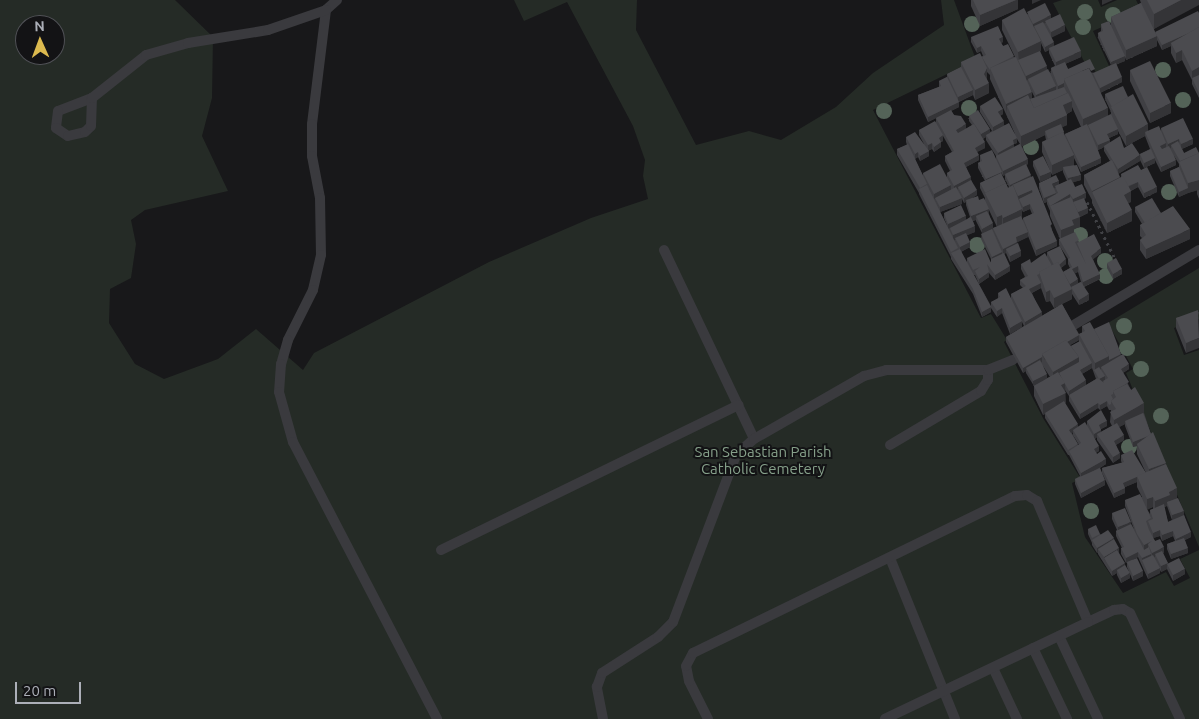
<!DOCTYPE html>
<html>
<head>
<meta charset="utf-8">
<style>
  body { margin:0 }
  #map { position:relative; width:1199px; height:719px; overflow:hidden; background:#18181a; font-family:Ubuntu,sans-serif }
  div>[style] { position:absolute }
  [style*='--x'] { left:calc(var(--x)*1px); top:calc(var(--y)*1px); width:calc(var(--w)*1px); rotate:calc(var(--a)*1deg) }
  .green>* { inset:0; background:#252b26 }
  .path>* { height:3px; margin-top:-1.5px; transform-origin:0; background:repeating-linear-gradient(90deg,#404145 0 2.5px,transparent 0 6.5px) }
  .service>* { height:10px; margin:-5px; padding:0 5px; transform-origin:5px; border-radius:5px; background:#3a3a3e }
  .trees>* { width:16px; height:16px; margin:-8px; border-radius:50%; background:#546358 }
  .wall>* { inset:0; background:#404044 }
  .shaded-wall>* { inset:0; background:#343437 }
  .building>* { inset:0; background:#4b4b4f }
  span { translate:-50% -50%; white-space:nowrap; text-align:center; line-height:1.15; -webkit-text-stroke:4px #131315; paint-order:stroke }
  .park-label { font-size:15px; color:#86a08a }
  .north { position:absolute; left:15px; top:15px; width:50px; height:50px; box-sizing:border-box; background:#131315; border:1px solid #505156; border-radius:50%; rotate:358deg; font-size:14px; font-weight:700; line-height:20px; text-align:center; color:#acafb8 }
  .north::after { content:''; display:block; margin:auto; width:18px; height:22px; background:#dcba4f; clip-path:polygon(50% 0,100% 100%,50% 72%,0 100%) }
  .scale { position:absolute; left:15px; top:682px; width:66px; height:22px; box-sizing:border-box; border:2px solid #acafb8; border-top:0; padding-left:6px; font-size:15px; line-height:18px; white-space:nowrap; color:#acafb8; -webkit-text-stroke:4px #131315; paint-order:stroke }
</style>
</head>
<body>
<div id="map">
  <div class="green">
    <i style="clip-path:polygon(evenodd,0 0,175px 0,213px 37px,212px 98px,202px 136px,228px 191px,145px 210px,131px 220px,136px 244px,131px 278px,110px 289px,109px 323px,135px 364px,164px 379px,218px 359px,256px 329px,303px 370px,314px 353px,489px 262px,591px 218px,648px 199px,643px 176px,645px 160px,633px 126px,567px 2px,524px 21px,514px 0,637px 0,636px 30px,696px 145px,749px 131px,781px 140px,836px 107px,873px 73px,944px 25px,941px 0,954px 0,976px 60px,873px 110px,981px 318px,991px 314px,1007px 340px,1004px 342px,1043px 418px,1081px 479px,1072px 483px,1085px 537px,1123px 593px,1166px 572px,1174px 586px,1190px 578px,1180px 559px,1199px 550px,1199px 719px,0 719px,0 0,25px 25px,55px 25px,55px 55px,25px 55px,25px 25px)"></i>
    <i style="clip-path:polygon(1062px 0,1098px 0,1101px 7px,1117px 0,1136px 0,1141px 10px,1093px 31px,1110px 68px,1096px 73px,1091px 63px,1086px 65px,1053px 3px)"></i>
    <i style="clip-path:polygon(1199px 268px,1199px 319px,1174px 328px,1184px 355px,1199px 350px,1199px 547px,1126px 373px,1133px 369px,1108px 323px)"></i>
  </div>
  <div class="path">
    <i style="--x:1087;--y:202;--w:66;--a:63.8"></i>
  </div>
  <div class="service">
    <i style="--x:337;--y:0;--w:15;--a:138"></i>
    <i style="--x:326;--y:10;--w:115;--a:97"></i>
    <i style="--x:312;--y:124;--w:32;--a:90"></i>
    <i style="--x:312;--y:156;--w:43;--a:79.2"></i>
    <i style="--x:320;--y:198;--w:57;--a:89"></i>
    <i style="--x:321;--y:255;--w:36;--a:103"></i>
    <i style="--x:313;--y:290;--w:56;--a:116.6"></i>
    <i style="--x:288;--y:340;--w:25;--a:106"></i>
    <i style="--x:281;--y:364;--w:28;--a:94"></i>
    <i style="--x:279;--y:392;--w:52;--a:74.4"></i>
    <i style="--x:293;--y:442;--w:312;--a:62.5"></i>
    <i style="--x:92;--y:98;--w:36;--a:159"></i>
    <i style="--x:58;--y:111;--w:17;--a:97"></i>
    <i style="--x:56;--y:128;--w:14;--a:34"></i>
    <i style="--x:68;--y:136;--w:17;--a:-13"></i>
    <i style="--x:85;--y:132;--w:8;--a:-45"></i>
    <i style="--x:91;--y:126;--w:28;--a:-88"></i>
    <i style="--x:92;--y:98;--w:69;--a:-38.5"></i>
    <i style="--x:146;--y:55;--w:44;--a:-15.9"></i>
    <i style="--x:188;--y:43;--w:81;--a:-9.2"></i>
    <i style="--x:268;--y:30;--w:61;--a:-19"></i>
    <i style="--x:664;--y:250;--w:209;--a:64.5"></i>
    <i style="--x:1072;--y:326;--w:148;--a:-30.9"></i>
    <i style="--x:890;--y:445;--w:106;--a:-30.7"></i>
    <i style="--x:981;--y:391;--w:13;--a:-58"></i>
    <i style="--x:988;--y:380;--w:10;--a:-90"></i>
    <i style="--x:441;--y:550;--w:331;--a:-26"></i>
    <i style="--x:890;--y:558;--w:174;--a:68"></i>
    <i style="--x:1088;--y:622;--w:29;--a:-25"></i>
    <i style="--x:1114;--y:610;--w:9;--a:-6"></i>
    <i style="--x:1123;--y:609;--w:8;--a:30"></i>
    <i style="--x:1130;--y:613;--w:117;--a:64.7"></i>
    <i style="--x:1059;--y:636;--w:92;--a:64.8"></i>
    <i style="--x:1033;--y:648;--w:79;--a:64.4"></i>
    <i style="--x:994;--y:670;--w:54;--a:64.9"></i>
    <i style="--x:603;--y:719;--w:33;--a:-101"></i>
    <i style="--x:597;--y:687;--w:15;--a:-70"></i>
    <i style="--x:602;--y:673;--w:67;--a:-32.7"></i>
    <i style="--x:658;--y:637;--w:21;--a:-45"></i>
    <i style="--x:673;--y:622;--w:178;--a:-69.3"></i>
    <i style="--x:736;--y:455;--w:24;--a:-42"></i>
    <i style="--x:754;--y:439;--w:127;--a:-29.8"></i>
    <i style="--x:864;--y:376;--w:23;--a:-15"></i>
    <i style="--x:886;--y:370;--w:102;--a:0"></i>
    <i style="--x:988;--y:370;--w:27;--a:-22"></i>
    <i style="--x:708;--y:719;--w:42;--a:-116.6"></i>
    <i style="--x:689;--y:681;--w:15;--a:-101"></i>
    <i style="--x:686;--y:666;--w:15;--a:-62"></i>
    <i style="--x:693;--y:653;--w:358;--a:-26"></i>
    <i style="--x:1015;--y:496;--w:12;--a:-5"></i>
    <i style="--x:1027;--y:495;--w:12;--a:31"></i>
    <i style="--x:1037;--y:501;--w:131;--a:67.1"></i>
    <i style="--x:1088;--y:622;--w:225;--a:154.5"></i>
  </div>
  <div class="trees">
    <i style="left:1085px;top:12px"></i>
    <i style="left:1113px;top:15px"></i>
    <i style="left:972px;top:24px"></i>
    <i style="left:1083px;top:27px"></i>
    <i style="left:1163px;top:70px"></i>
    <i style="left:1183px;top:100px"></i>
    <i style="left:969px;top:108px"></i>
    <i style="left:884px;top:111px"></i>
    <i style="left:1031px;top:147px"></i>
    <i style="left:1169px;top:192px"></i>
    <i style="left:1080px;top:235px"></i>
    <i style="left:977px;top:245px"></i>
    <i style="left:1105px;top:261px"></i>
    <i style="left:1106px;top:276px"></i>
    <i style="left:1124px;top:326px"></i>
    <i style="left:1127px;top:348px"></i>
    <i style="left:1141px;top:369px"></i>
    <i style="left:1161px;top:416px"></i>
    <i style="left:1129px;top:447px"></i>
    <i style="left:1091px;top:511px"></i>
  </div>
  <div class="wall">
    <i style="clip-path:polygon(971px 0,1018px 0,1018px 9px,980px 26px,971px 6px)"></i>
    <i style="clip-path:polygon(evenodd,1140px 0,1199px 0,1154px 29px,1155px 33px,1199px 13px,1199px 98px,1192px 84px,1192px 80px,1182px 60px,1176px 63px,1171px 53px,1171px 46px,1162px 50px,1157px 40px,1157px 46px,1126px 60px,1125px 57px,1125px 61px,1116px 64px,1122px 82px,1100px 93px,1108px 116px,1111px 116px,1111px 112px,1105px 99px,1105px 94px,1128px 97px,1148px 131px,1161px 131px,1161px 128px,1193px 144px,1182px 149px,1184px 153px,1199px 153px,1199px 199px,1197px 194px,1197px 190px,1188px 193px,1179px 197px,1170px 176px,1170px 171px,1179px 167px,1179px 164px,1174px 156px,1176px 165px,1161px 172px,1155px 160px,1155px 163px,1144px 168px,1140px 160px,1140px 154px,1150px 149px,1145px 136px,1126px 146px,1118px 131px,1118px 134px,1109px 138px,1110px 143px,1124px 148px,1140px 161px,1118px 174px,1120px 178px,1121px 178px,1121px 174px,1141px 170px,1157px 192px,1144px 198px,1138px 187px,1131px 191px,1131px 202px,1128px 203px,1132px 221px,1107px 233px,1092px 203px,1092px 200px,1084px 185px,1084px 175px,1110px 161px,1104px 151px,1104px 147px,1098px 150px,1101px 163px,1081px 172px,1074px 158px,1074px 165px,1081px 180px,1073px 182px,1075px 187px,1086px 198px,1084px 199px,1088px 213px,1080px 217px,1080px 227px,1074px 229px,1074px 232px,1079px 242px,1101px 253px,1093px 259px,1100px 279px,1084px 287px,1089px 300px,1079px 305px,1072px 294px,1072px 299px,1062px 304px,1079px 334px,1082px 333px,1082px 326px,1094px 329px,1121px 355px,1129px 369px,1123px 373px,1129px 386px,1144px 413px,1151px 434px,1166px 465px,1177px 499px,1184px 515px,1191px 537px,1185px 540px,1188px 553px,1171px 559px,1167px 549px,1167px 544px,1175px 541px,1173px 536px,1162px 541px,1160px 536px,1153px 538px,1164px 553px,1163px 553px,1168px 564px,1185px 574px,1173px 581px,1167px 569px,1161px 572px,1160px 570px,1160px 573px,1148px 579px,1138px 557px,1132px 560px,1143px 576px,1133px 581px,1127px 567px,1127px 562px,1126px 563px,1121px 554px,1121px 548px,1122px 548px,1116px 536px,1116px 531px,1117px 530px,1112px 519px,1112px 513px,1131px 524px,1134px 529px,1125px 506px,1125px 500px,1142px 497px,1137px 487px,1137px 482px,1125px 487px,1125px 493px,1114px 498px,1102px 473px,1102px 468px,1122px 463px,1121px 461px,1121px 455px,1146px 473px,1137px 454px,1137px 446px,1133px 447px,1125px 426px,1125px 424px,1119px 427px,1124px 440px,1116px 445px,1120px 458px,1113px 463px,1097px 440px,1097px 437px,1095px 439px,1099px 451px,1096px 453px,1106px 464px,1100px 468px,1105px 485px,1081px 498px,1075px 484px,1075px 479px,1080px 476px,1069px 455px,1068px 455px,1045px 418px,1045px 414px,1043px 415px,1034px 396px,1034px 386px,1026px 373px,1026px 371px,1023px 373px,1006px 342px,1006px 337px,1024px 326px,1022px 322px,1022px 327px,1010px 334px,1002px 313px,997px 317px,991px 308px,991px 312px,982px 317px,973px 294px,951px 259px,951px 257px,919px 194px,919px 193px,897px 155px,897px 149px,907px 145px,906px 142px,906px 137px,924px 144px,919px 135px,919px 130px,936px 122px,936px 118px,928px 122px,918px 100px,918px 95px,939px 87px,939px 81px,947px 77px,947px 74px,961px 67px,961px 62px,983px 56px,981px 51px,977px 53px,971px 42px,971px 37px,1003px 42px,1001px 43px,1003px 46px,1014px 57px,1015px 57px,1002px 30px,1002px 20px,1027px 14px,1051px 18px,1065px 31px,1051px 37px,1054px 46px,1081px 57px,1065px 64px,1068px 69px,1095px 73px,1111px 65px,1098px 38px,1098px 33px,1101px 31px,1101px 24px,1111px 26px,1111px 17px,1141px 3px,1140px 0,1041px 43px,1045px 52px,1049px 50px,1049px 53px,1055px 66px,1051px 68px,1051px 73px,1047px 70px,1040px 52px,1041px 43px,1140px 0,987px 72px,990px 75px,990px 79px,1015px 134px,1004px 125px,1000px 116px,1003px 114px,980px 106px,980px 112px,992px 131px,990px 132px,969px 116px,969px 121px,972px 125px,966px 129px,954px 115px,951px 111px,959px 107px,959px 102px,973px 95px,975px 100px,989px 93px,987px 79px,987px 72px,1140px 0,1030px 88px,1035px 98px,1032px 99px,1030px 88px,1140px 0,1072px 107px,1081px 127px,1065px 134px,1065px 136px,1062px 127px,1067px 125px,1067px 114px,1072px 111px,1072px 107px,1140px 0,1045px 135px,1046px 140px,1042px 142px,1042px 152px,1052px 175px,1063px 170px,1063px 172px,1067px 181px,1059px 185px,1039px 183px,1039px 188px,1044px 203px,1047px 202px,1047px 204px,1050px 211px,1050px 216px,1060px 239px,1059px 239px,1059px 245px,1068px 259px,1068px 264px,1070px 268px,1063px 272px,1061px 268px,1066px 264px,1047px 252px,1047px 257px,1031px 263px,1021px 264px,1021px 269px,1025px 277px,1020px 280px,1020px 285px,1023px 288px,1011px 294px,1011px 299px,998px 293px,998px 299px,991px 302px,991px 306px,974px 275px,975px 275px,979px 284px,989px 277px,989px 273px,995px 280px,1010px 271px,1004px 254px,1006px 253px,1010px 262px,1021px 256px,1017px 242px,1028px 237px,1028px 236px,1036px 256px,1057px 246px,1052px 230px,1052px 229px,1026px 165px,1028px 164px,1022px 146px,1045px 135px,1140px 0,943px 136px,952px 152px,945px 156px,945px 161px,950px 171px,947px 173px,947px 177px,923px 173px,923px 176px,915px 159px,918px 157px,920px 161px,929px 156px,929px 150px,932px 149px,934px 152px,941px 147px,941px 142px,943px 141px,943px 136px,1140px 0,986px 137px,986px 140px,996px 156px,996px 159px,980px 155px,980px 162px,978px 163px,978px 168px,985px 181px,980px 183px,980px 188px,985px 198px,985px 201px,979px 200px,972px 198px,977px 195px,966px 167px,979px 160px,977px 152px,985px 148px,983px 139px,986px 137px,1140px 0,1017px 139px,1020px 144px,1014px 147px,1014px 144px,1017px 143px,1017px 139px,1140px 0,1002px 174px,1003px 176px,1005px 175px,1005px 179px,1009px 187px,1008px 188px,1002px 176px,1002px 174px,1140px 0,962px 199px,964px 203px,966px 202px,966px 205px,970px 217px,966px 220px,944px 213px,944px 218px,948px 228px,940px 212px,962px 204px,962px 199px,1140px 0,1030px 209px,1032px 214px,1023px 218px,1023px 221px,1022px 219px,1022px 210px,1023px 212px,1030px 209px,1140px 0,989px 210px,997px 227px,993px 228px,989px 214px,989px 210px,1140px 0,976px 220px,976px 221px,982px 233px,981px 239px,991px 259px,991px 262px,967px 258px,967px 263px,961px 252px,970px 247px,967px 235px,975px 232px,973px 221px,976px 220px,1140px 0,1078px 272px,1081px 282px,1078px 283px,1075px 273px,1078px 272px,1140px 0,1041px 288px,1046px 302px,1050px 301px,1054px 308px,1062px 304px,1042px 316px,1032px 293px,1041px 288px,1140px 0,1079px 340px,1079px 342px,1071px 346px,1070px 345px,1079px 340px,1140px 0,1043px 366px,1050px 377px,1047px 378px,1043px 366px,1140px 0,1092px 368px,1096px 379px,1086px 385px,1082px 374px,1092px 368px,1140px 0,1065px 390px,1069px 396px,1069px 401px,1080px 419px,1098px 408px,1100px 410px,1107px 406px,1109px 410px,1111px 410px,1110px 422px,1112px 426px,1101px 432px,1101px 429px,1107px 426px,1087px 421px,1087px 426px,1078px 427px,1065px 404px,1065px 390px,1140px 0,1073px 432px,1073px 435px,1079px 445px,1078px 445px,1072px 433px,1073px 432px,1140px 0,1167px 506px,1172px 520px,1168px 522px,1164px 507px,1167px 506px,1140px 0,1153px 507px,1153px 509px,1150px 510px,1150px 514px,1147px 509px,1153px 507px)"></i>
    <i style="clip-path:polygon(1130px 70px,1171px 113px,1150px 123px,1130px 81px)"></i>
    <i style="clip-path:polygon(1033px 161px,1051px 177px,1040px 182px,1033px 166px)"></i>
    <i style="clip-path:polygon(1135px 207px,1161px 213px,1190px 239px,1146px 259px,1140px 250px,1140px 240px,1142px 238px,1140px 236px,1140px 225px,1142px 224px,1135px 212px)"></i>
    <i style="clip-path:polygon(1107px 263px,1122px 274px,1113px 279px,1107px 268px)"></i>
    <i style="clip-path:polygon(1199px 312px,1186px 353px,1176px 328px,1176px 318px)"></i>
    <i style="clip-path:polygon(1088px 529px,1114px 540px,1119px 553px,1125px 565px,1130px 578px,1121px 583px,1117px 575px,1117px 573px,1112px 576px,1098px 554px,1098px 553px,1097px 553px,1092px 545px,1092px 543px,1088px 534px)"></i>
  </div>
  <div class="shaded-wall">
    <i style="clip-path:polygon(1016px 0,1018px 0,1018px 9px,980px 26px,980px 15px)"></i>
    <i style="clip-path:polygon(1032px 0,1041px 0,1032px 4px)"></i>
    <i style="clip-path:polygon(1102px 0,1113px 0,1102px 5px)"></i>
    <i style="clip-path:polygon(1181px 0,1199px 0,1199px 5px,1154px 29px,1154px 14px)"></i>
    <i style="clip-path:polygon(1051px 15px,1051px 20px,1035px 28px,1034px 26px,1034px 28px,1033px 29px,1033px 24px)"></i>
    <i style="clip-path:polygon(1065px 25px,1065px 31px,1051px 38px,1051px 32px)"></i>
    <i style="clip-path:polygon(1199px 28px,1171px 43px,1171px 46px,1162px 50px,1162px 45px)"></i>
    <i style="clip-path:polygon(1157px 36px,1157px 46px,1126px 60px,1126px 50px)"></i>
    <i style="clip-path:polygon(1003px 37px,1003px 42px,999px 44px,999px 39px)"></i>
    <i style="clip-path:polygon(1041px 41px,1041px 51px,1019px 62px,1018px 52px)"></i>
    <i style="clip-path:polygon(1054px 42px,1054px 48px,1049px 48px,1049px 50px,1045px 52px,1045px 47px)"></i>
    <i style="clip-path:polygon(981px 46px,981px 51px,977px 53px,977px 48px)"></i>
    <i style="clip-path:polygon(1182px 50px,1182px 60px,1176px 63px,1176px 53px)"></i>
    <i style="clip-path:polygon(1081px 51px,1081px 57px,1056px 68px,1056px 62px)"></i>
    <i style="clip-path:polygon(1125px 56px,1125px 61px,1111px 67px,1111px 62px)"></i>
    <i style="clip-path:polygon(1047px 66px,1047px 72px,1028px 79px,1028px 80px,1026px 81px,1026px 76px)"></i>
    <i style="clip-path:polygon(1199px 67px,1199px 78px,1192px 79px,1192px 71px)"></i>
    <i style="clip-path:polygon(987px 68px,987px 78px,984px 85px,984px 74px)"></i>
    <i style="clip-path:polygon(1122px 77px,1122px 82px,1100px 93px,1100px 88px)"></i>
    <i style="clip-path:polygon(989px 83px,989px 93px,975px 100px,975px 90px)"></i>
    <i style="clip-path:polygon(1064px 83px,1064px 88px,1058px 91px,1058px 86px)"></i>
    <i style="clip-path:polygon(1056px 86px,1056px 91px,1036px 101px,1036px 95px)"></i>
    <i style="clip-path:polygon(973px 90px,973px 95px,958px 102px,958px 97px)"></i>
    <i style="clip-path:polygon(1032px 92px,1032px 102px,1007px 106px,1006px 114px,1006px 104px)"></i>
    <i style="clip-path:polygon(1072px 101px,1072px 111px,1063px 116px,1063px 105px)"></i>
    <i style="clip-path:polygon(959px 102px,959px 107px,928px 122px,928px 117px)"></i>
    <i style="clip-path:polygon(1171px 103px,1171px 113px,1150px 123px,1150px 113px)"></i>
    <i style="clip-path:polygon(1108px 108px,1108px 118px,1088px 125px,1088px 127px,1083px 130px,1083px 119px)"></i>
    <i style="clip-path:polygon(1003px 109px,1003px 114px,998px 117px,998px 112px)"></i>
    <i style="clip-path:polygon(1067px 115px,1067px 125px,1047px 135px,1045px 131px,1045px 135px,1021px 147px,1021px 136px)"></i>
    <i style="clip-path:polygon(1004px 121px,1004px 126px,993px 133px,993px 127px)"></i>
    <i style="clip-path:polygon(966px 124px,966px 130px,956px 135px,956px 130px)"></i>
    <i style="clip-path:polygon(1148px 124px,1148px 135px,1145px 132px,1145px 136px,1126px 146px,1126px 136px)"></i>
    <i style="clip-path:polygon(990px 129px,990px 134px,986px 135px,986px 137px,981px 140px,981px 134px)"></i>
    <i style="clip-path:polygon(1118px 129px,1118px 134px,1107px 139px,1107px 134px)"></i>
    <i style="clip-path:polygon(943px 135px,943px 141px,939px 143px,939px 138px)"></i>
    <i style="clip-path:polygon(1017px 138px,1017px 143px,1014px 144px,1014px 149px,998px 158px,998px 153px,1013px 140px)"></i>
    <i style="clip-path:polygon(1179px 139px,1179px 144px,1171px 145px,1171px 148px,1168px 149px,1168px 144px)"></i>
    <i style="clip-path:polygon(1193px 139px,1193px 144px,1181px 149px,1181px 144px)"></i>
    <i style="clip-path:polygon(1110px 140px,1110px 145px,1104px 146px,1104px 147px,1098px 150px,1098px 145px)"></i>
    <i style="clip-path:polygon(941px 142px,941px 147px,934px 152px,934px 147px)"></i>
    <i style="clip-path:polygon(985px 142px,985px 148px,975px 153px,975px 148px)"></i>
    <i style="clip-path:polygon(932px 143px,932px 149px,928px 151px,928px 145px)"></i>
    <i style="clip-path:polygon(1166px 143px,1166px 148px,1160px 151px,1160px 146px)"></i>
    <i style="clip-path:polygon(929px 151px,929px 156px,920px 161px,920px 156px)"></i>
    <i style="clip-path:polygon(918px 152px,918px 157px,915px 159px,915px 154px)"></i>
    <i style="clip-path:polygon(979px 155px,979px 160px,964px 168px,964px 163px)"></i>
    <i style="clip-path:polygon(1074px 155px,1074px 165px,1063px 167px,1063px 170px,1052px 175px,1052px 165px)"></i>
    <i style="clip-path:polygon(1140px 155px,1140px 161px,1118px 174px,1118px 169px)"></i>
    <i style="clip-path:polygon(1101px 158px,1101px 163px,1081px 172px,1081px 167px)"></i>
    <i style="clip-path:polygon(1155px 158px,1155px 163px,1144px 168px,1144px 163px)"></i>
    <i style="clip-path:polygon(1028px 159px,1028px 164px,1003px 176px,1003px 171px)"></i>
    <i style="clip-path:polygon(1176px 160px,1176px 165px,1161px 172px,1161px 167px)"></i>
    <i style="clip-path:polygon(1002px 172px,1002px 177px,986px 184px,986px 179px)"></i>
    <i style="clip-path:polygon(1051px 172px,1051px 177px,1040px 182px,1040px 176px)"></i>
    <i style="clip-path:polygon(1031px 175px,1031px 180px,1010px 190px,1010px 185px)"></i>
    <i style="clip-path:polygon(1081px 175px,1081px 180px,1068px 184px,1068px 178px)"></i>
    <i style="clip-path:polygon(971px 177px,971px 182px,958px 187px,958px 189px,954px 192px,954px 186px)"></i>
    <i style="clip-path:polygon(1120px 177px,1120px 187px,1092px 193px,1092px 191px)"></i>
    <i style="clip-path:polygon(1199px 180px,1199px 190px,1188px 193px,1179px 197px,1179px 192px,1188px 188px,1188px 183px)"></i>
    <i style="clip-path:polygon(1059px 181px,1059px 186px,1052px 189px,1052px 184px)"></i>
    <i style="clip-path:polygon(1138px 182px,1138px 187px,1128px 192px,1128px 187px)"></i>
    <i style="clip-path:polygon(951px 185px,951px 190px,934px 199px,934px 194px)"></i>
    <i style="clip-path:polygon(1157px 187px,1157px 192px,1144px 198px,1144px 193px)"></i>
    <i style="clip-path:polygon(977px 190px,977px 195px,964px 203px,964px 198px)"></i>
    <i style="clip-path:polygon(1032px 190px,1032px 195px,1019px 199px,1019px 201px,1018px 196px)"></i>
    <i style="clip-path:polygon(1131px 191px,1131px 202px,1124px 205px,1124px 195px)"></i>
    <i style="clip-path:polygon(1056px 193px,1056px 198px,1047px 199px,1047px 202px,1044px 203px,1044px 198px)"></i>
    <i style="clip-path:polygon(1086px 193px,1086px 198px,1073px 204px,1073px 199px)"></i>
    <i style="clip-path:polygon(1070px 194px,1070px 199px,1050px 206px,1050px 211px,1050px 206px)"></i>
    <i style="clip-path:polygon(962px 198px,962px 204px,940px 212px,940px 207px)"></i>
    <i style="clip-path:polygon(1030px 204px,1030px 209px,1023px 212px,1023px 207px)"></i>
    <i style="clip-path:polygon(1088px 208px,1088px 213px,1080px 217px,1080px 227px,1074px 229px,1074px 235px,1061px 241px,1061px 230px,1072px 220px,1076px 213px)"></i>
    <i style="clip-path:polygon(989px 209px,989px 214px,976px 216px,976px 220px,971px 221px,971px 216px)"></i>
    <i style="clip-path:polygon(1022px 209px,1022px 219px,1003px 228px,1003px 218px)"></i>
    <i style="clip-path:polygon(1132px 210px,1132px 221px,1107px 233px,1107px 223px)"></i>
    <i style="clip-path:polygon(1002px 215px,1002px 226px,997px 227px,997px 217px)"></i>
    <i style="clip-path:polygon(966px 216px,966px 221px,948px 229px,948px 224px)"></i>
    <i style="clip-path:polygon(993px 223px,993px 229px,982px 234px,982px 229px)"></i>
    <i style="clip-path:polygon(975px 226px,975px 232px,956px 240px,955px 238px,955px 240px,953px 241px,953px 235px)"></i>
    <i style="clip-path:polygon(1190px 229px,1190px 239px,1146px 259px,1146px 249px)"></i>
    <i style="clip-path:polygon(1028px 232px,1028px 237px,1016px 243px,1016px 237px)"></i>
    <i style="clip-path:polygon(1057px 241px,1057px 246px,1036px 256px,1036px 250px)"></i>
    <i style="clip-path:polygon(970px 242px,970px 247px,960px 252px,960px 247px)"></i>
    <i style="clip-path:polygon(1017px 242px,1017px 248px,1006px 249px,1006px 253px,1003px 254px,1003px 249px)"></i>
    <i style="clip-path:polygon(1101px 248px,1101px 253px,1091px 261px,1091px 256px)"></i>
    <i style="clip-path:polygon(1021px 251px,1021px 256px,1010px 262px,1010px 256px)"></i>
    <i style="clip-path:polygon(1002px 252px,1002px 257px,992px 262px,992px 257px)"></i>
    <i style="clip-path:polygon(1066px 259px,1066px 264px,1055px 273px,1055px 267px)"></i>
    <i style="clip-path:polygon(1010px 266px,1010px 271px,995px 280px,995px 275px)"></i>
    <i style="clip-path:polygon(1078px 266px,1078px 272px,1072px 275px,1072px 269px)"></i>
    <i style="clip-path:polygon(1122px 269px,1122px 274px,1113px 279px,1113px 274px)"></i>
    <i style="clip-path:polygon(989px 272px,989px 277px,979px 284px,979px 279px)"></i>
    <i style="clip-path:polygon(1100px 274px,1100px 279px,1083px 287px,1083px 282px)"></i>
    <i style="clip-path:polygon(1078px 279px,1078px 285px,1070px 289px,1070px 284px)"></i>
    <i style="clip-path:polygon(1041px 283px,1041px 288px,1029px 294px,1029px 289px)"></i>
    <i style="clip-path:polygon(1072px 289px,1072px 299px,1054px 308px,1054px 298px)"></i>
    <i style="clip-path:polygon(1050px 290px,1050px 301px,1046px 302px,1046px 292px)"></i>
    <i style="clip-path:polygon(1089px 294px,1089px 300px,1079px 305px,1079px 300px)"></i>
    <i style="clip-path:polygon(991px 307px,991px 312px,982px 317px,982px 312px)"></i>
    <i style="clip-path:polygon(1002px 308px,1002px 313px,997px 317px,997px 311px)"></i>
    <i style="clip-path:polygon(1042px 312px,1042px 318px,1025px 327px,1025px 322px)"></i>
    <i style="clip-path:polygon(1022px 321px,1022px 327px,1010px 334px,1010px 328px)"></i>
    <i style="clip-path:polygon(1079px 335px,1079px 340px,1045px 360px,1043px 356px)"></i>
    <i style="clip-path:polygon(1199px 338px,1199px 348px,1186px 353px,1186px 343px)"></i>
    <i style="clip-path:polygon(1121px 354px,1121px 359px,1109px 365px,1109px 360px)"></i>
    <i style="clip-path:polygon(1109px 356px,1109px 366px,1101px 367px,1101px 370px,1095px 371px,1095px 363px)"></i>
    <i style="clip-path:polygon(1042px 357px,1042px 362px,1027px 370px,1026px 368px,1026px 371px,1023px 373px,1023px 368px)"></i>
    <i style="clip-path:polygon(1079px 357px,1079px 367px,1053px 382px,1053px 372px)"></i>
    <i style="clip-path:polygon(1092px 363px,1092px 368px,1080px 375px,1080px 370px)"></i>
    <i style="clip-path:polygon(1129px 364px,1129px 369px,1121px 374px,1121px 369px)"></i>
    <i style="clip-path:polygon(1047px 374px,1047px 379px,1033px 386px,1033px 381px)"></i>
    <i style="clip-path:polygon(1105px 376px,1105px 381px,1103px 382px,1099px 379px)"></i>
    <i style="clip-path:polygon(1086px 380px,1086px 385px,1069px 396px,1069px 391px)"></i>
    <i style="clip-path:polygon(1065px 383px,1066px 403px,1043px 415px,1043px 404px,1061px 385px)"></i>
    <i style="clip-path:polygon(1107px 401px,1107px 406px,1100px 410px,1100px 405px)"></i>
    <i style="clip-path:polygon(1098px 403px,1098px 408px,1080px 419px,1080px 414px)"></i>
    <i style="clip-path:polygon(1144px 403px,1144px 413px,1126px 423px,1125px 421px,1125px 424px,1114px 430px,1114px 420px)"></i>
    <i style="clip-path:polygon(1107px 421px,1107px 426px,1099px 430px,1099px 425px)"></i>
    <i style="clip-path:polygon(1078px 424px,1078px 430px,1073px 430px,1073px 432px,1069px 435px,1069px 430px)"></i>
    <i style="clip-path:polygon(1101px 430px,1101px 435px,1097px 434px,1097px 437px,1094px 439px,1094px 434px)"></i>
    <i style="clip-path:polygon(1124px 435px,1124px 440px,1114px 446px,1114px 441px)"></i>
    <i style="clip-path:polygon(1151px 435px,1137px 444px,1137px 446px,1133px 447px,1133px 442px)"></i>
    <i style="clip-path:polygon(1099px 446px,1099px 451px,1094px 454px,1094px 449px)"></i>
    <i style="clip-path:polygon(1120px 453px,1120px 458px,1113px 463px,1113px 457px)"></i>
    <i style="clip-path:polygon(1106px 459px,1106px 464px,1081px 478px,1081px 473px)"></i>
    <i style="clip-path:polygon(1166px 463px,1166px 473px,1149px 480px,1149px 469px)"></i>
    <i style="clip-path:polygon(1137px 476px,1137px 482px,1123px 488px,1123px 483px)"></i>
    <i style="clip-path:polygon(1105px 480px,1105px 485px,1081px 498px,1081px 493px)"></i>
    <i style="clip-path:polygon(1125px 488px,1125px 493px,1114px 498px,1114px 493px)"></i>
    <i style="clip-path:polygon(1177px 488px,1177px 499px,1167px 502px,1167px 506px,1155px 511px,1155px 501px,1169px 492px)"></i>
    <i style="clip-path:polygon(1153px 497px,1153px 507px,1147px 510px,1147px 499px)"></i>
    <i style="clip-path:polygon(1184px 511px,1184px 516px,1172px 520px,1172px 515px)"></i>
    <i style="clip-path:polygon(1131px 522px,1131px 527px,1118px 533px,1118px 527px)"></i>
    <i style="clip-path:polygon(1160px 530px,1160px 536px,1153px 538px,1153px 533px)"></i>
    <i style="clip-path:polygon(1173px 531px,1173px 536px,1162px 541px,1162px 535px)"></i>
    <i style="clip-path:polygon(1191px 532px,1191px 537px,1176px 544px,1176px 539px)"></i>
    <i style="clip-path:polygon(1114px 538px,1114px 543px,1098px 549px,1098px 553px,1097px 553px,1097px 548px)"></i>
    <i style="clip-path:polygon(1152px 541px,1148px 544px,1148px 548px,1144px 550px,1144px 545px)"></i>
    <i style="clip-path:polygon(1164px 547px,1164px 553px,1156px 556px,1155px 554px,1155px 557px,1152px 558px,1152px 553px)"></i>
    <i style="clip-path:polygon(1119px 548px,1119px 553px,1106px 561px,1104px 558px,1104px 563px,1104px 557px)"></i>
    <i style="clip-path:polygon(1188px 548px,1188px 553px,1171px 559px,1171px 554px)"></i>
    <i style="clip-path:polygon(1138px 552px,1138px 557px,1126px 563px,1126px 558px)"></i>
    <i style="clip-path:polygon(1151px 554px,1151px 559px,1142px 560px,1142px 564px,1142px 558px)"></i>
    <i style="clip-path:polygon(1125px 563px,1125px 568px,1117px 570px,1117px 573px,1112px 576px,1112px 571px)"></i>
    <i style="clip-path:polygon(1168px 563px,1168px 566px,1167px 564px,1167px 569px,1161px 572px,1161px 566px)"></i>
    <i style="clip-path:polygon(1160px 568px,1160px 573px,1148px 579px,1148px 574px)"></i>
    <i style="clip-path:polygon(1185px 569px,1185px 574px,1173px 581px,1173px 575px)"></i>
    <i style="clip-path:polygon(1143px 571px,1143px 576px,1133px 581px,1133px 576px)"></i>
    <i style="clip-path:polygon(1130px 573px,1130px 578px,1121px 583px,1121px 578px)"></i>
  </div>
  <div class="building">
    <i style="clip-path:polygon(973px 0,1016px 0,980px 15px)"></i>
    <i style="clip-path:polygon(1147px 0,1181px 0,1154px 14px)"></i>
    <i style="clip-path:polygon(1045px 3px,1051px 15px,1033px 24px,1027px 12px)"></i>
    <i style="clip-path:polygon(1141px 3px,1157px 36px,1126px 50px,1111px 17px)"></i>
    <i style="clip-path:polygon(1024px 8px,1041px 41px,1018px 52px,1002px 20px)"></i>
    <i style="clip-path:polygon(1198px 11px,1199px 13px,1199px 27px,1189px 33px,1162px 45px,1155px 32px)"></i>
    <i style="clip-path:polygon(1060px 14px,1065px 25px,1051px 32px,1045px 21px)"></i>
    <i style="clip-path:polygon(1109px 21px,1125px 56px,1111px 62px,1098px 33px,1103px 31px,1101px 24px)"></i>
    <i style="clip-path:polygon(1043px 22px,1054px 42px,1045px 47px,1034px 26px)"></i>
    <i style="clip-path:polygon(998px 26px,1003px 37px,999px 39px,1003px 46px,1008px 44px,1014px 56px,990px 68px,990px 70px,986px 64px,982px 57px,986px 55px,981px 46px,977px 48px,971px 37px)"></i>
    <i style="clip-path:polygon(1199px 27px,1199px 67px,1192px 71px,1182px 50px,1176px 53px,1171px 43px)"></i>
    <i style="clip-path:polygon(1074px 37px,1081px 51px,1056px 62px,1049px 48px)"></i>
    <i style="clip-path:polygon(1040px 51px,1047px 66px,1026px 76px,1018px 60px)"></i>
    <i style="clip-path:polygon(980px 53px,987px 68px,984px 74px,989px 83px,975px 90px,961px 62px)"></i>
    <i style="clip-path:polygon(1016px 57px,1032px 92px,1006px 104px,990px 68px)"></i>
    <i style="clip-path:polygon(1090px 59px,1095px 69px,1091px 71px,1089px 68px,1064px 79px,1064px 83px,1058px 86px,1051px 68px,1065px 62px,1068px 69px)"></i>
    <i style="clip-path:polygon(1150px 61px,1171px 103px,1150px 113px,1130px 70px)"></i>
    <i style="clip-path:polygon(1116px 63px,1122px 77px,1100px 88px,1093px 73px)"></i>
    <i style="clip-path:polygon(961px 67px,973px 90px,958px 97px,947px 74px)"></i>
    <i style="clip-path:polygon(1089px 68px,1108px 108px,1083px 119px,1064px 79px)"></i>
    <i style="clip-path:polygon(1048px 69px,1056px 86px,1036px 95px,1028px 79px)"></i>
    <i style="clip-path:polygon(1199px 75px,1199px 93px,1192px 78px)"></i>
    <i style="clip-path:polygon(947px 77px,959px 102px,928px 117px,918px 95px,941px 86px,939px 81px)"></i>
    <i style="clip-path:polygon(1123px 86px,1128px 97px,1112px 107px,1105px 94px)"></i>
    <i style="clip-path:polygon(1064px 87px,1067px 93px,1034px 108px,1030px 99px)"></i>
    <i style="clip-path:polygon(1068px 93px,1072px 101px,1063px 105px,1067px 115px,1021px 136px,1007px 106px,1028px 95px,1034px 108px)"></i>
    <i style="clip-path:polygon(1133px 94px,1148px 124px,1126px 136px,1111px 107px)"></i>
    <i style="clip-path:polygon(995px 97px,1003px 109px,998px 112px,1004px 121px,993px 127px,980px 106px)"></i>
    <i style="clip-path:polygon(951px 110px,954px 115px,961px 116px,966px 124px,956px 130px,958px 133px,974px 124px,985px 142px,975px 148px,979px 155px,964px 163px,971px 177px,954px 186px,947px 173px,952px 170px,945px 156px,954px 151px,936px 118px)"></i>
    <i style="clip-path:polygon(978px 110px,990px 129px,981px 134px,969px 116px)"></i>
    <i style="clip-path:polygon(1111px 114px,1118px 129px,1107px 134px,1110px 140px,1098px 145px,1088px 125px)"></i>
    <i style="clip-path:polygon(1183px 118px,1193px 139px,1181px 144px,1179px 139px,1168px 144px,1161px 128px)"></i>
    <i style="clip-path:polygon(935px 121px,943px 135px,939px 138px,941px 142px,934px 147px,932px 143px,928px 145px,919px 130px)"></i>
    <i style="clip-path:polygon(1009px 123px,1017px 138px,1013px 140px,1014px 144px,998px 153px,986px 135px)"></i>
    <i style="clip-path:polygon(1061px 124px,1064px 132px,1048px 139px,1045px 131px)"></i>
    <i style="clip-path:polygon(1087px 124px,1101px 158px,1081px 167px,1065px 134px)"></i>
    <i style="clip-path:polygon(1159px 126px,1166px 143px,1160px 146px,1162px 149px,1169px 146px,1176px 160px,1161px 167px,1145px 132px)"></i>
    <i style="clip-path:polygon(915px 132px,929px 151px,920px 156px,918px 152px,915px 154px,906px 137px)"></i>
    <i style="clip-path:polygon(1063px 132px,1074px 155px,1052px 165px,1042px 142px)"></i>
    <i style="clip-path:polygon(1120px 136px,1124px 148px,1132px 143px,1140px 155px,1118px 169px,1104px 146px)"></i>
    <i style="clip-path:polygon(1178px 141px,1184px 153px,1196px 147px,1199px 153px,1180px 161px,1171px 145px)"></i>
    <i style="clip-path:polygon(908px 144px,927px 184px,920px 188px,897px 149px)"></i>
    <i style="clip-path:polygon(1020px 144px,1028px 159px,1003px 171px,996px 156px)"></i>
    <i style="clip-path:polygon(1151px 149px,1155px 158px,1144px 163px,1140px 154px)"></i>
    <i style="clip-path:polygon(992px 150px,1002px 172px,986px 179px,978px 163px,982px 161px,980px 155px)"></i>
    <i style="clip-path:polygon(1199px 153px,1199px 180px,1188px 183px,1179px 162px)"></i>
    <i style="clip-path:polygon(1043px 156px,1051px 172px,1040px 176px,1033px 161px)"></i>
    <i style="clip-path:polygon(1112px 160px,1120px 177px,1092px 191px,1084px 175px)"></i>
    <i style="clip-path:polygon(940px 164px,951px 185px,934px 194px,923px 173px)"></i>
    <i style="clip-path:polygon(1026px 164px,1031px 175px,1010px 185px,1005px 174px)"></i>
    <i style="clip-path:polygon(1077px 165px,1081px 175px,1068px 178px,1063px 167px)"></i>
    <i style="clip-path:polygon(1138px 165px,1141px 170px,1147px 167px,1157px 187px,1144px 193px,1138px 182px,1128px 186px,1121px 174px)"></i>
    <i style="clip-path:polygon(1179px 167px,1188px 188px,1179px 192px,1170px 171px)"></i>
    <i style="clip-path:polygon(1001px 173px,1006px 183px,985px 193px,986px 194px,980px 183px)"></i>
    <i style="clip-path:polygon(1056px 175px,1059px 181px,1052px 184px,1056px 193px,1044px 198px,1039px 183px)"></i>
    <i style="clip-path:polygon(1033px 176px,1052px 224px,1050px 226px,1057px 241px,1036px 250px,1023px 218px,1034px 213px,1030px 204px,1023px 207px,1019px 199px,1033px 192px,1032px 190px,1018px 196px,1013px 185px,1012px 185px)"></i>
    <i style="clip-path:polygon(1123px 176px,1131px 191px,1124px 195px,1132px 210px,1107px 223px,1092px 192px)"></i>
    <i style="clip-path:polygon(1071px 179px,1075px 187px,1082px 184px,1086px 193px,1073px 199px,1070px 194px,1050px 206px,1047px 199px,1058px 193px,1055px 186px)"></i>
    <i style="clip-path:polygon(971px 180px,977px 190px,964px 198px,958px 187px)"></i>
    <i style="clip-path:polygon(1006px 183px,1008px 188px,1013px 185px,1022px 209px,1003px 218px,1002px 215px,997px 217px,985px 193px)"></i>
    <i style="clip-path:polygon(927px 185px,958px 248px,951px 252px,919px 189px)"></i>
    <i style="clip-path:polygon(956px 187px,962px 198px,940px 207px,935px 198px)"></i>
    <i style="clip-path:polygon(978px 196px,979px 200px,984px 198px,989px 209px,971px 216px,966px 200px)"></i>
    <i style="clip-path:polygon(1071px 197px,1080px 217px,1072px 220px,1074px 225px,1061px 230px,1050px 206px)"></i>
    <i style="clip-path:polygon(1084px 198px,1088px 208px,1078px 212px,1073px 202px)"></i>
    <i style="clip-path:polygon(1152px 198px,1161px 213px,1145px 223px,1135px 207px)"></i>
    <i style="clip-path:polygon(961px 205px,966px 216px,948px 224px,944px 213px)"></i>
    <i style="clip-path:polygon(1173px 206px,1190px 229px,1146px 249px,1140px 240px,1146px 235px,1140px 225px)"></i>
    <i style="clip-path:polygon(987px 211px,993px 223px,982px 229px,976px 216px)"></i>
    <i style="clip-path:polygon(1021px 216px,1028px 232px,1016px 237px,1017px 242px,1003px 249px,993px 228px)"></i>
    <i style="clip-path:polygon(971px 217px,975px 226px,953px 235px,950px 228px)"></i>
    <i style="clip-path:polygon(992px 229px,1002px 252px,992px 257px,981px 234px)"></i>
    <i style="clip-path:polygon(1075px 232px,1079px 240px,1075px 242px,1086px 264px,1077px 243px,1094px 234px,1101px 248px,1091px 256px,1100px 274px,1083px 282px,1078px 266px,1072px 269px,1078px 279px,1070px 284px,1063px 272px,1072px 267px,1068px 259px,1070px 258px,1059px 239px)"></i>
    <i style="clip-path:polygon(966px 233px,970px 242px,960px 247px,955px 238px)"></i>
    <i style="clip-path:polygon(1018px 243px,1021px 251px,1010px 256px,1006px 249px)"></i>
    <i style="clip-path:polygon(1060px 246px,1066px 259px,1059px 265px,1058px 262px,1054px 265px,1047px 252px)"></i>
    <i style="clip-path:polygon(960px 249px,991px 307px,982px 312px,973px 289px,951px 253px)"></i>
    <i style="clip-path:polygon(985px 249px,991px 263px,991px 259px,1004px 253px,1010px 266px,995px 275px,987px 264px,989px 272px,979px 279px,975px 271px,980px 267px,973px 270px,967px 258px)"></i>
    <i style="clip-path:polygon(1045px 253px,1052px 266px,1039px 272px,1039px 274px,1037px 275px,1041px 283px,1029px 289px,1042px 312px,1025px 322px,1011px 294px,1026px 286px,1020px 280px,1028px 276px,1021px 264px,1030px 259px,1031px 263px)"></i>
    <i style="clip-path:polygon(1116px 258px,1122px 269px,1113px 274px,1107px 263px)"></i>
    <i style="clip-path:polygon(1058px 262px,1072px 289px,1054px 298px,1050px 290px,1046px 292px,1039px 272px)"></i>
    <i style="clip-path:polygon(1081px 282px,1089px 294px,1079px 300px,1071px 287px)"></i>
    <i style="clip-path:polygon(1006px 288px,1022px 321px,1010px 328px,1002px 308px,997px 311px,991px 302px,1000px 297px,998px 293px)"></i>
    <i style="clip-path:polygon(1062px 304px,1079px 335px,1067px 342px,1066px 340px,1042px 354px,1042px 357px,1023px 368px,1006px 337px)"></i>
    <i style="clip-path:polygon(1198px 310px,1199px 338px,1186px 343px,1176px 318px)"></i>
    <i style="clip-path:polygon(1090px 322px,1109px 356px,1095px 363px,1079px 334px,1085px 331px,1082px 326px)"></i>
    <i style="clip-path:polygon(1109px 322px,1121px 354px,1109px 360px,1109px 356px,1094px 329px)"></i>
    <i style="clip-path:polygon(1066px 340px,1079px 357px,1053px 372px,1042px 354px)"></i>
    <i style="clip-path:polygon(1080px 341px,1092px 363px,1080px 370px,1086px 380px,1069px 391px,1059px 373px,1079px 362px,1079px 357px,1071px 346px)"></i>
    <i style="clip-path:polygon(1123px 354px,1129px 364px,1121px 369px,1129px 382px,1124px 385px,1113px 391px,1113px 394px,1111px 395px,1113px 399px,1111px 401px,1111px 404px,1109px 405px,1107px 401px,1100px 405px,1098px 403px,1080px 414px,1069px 395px,1098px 378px,1104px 383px,1103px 381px,1108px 378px,1101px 367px)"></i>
    <i style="clip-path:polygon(1040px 360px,1047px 374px,1033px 381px,1026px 368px)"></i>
    <i style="clip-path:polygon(1099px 367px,1105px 376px,1099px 379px,1094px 370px)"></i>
    <i style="clip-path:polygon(1058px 372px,1065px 383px,1061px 385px,1066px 393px,1043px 404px,1034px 386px)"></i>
    <i style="clip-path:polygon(1127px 384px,1131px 390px,1135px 387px,1144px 403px,1114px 420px,1110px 412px,1116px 409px,1111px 401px,1116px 397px,1113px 391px)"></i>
    <i style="clip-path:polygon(1064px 401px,1078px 424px,1069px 430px,1078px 444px,1068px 450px,1045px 413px)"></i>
    <i style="clip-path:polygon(1101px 410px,1107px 421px,1099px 425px,1101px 430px,1094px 434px,1087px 421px)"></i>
    <i style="clip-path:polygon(1143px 413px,1151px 434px,1148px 436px,1133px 442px,1125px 421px)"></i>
    <i style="clip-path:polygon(1085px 422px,1099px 446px,1094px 449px,1097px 454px,1101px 451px,1106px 459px,1081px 473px,1069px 451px,1081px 443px,1073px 430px)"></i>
    <i style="clip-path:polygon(1117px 423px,1124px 435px,1114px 441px,1120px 453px,1113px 457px,1097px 434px)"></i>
    <i style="clip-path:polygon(1153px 432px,1166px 463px,1149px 469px,1137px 444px)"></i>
    <i style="clip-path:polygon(1132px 450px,1146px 473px,1123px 483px,1125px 488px,1114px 493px,1102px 468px,1124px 462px,1121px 455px)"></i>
    <i style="clip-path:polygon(1166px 464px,1177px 488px,1169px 492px,1170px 495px,1155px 501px,1153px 497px,1147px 499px,1137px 476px)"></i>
    <i style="clip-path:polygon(1100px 468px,1105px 480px,1081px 493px,1075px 479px)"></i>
    <i style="clip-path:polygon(1140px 494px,1151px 518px,1146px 521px,1149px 530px,1155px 541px,1160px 539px,1164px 547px,1152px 553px,1148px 544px,1152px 541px,1144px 545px,1137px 534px,1125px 500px)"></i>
    <i style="clip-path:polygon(1178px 498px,1184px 511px,1172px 515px,1167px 502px)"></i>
    <i style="clip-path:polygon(1164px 504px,1168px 522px,1184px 515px,1191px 532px,1176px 539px,1173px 531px,1162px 535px,1160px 530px,1153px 533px,1148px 521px,1153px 519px,1150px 510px)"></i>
    <i style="clip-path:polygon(1125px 508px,1131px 522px,1118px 527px,1112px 513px)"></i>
    <i style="clip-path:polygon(1131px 524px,1144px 550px,1149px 547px,1151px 554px,1142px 558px,1138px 552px,1126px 558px,1121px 548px,1124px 547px,1116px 531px)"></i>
    <i style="clip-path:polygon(1096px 525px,1100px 534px,1092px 538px,1088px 529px)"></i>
    <i style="clip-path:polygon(1108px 530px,1114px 538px,1097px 548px,1092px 540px)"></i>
    <i style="clip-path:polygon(1184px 538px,1188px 548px,1171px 554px,1167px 544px)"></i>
    <i style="clip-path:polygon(1114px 539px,1119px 548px,1104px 557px,1098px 549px)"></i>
    <i style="clip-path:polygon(1117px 550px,1125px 563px,1112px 571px,1104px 558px)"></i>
    <i style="clip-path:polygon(1162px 551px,1168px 563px,1161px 566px,1155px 554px)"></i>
    <i style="clip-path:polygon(1153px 555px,1160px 568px,1148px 574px,1142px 560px)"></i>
    <i style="clip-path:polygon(1137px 558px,1143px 571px,1133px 576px,1127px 562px)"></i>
    <i style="clip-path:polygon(1179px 558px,1185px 569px,1173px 575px,1167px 564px)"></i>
    <i style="clip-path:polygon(1125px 565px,1130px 573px,1121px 578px,1117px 570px)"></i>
  </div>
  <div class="park-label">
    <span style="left:763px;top:460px">San Sebastian Parish<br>Catholic Cemetery</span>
  </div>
  <div class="north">N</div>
  <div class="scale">20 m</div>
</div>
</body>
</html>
